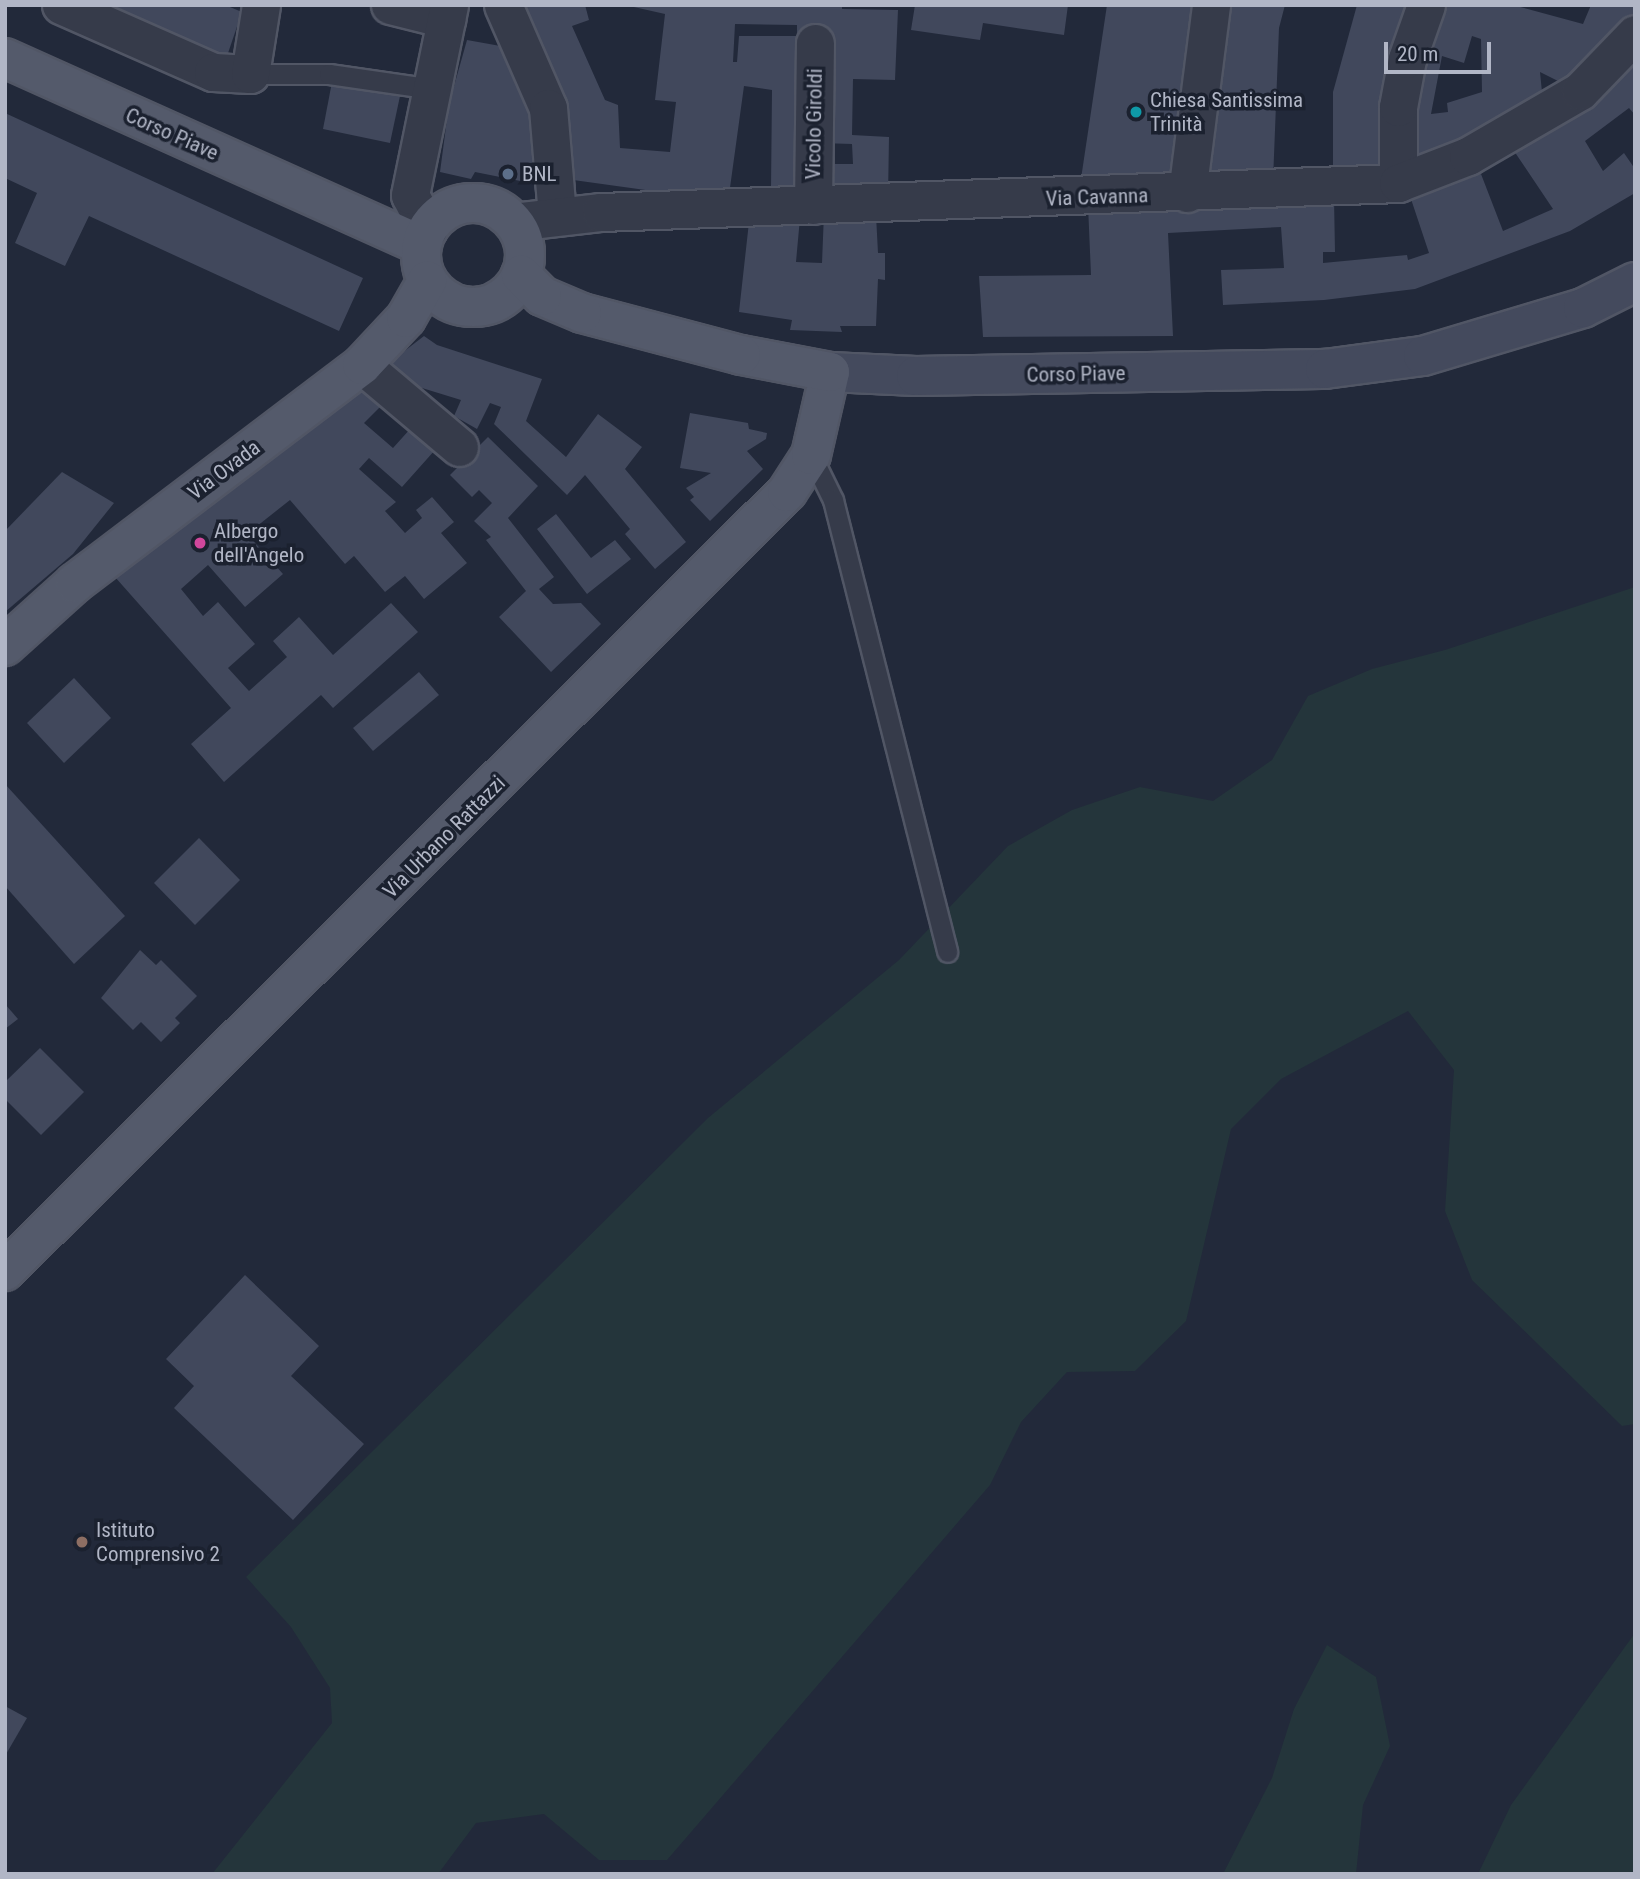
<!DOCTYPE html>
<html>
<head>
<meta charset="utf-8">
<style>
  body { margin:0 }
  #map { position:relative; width:1640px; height:1879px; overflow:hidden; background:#22293a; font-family:"Roboto Condensed",sans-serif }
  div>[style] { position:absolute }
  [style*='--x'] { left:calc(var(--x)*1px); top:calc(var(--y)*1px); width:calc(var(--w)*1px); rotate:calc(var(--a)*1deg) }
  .green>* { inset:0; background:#24353b }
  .building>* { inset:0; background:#41485c }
  .roads { filter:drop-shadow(2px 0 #515665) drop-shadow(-2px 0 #515665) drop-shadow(0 2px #515665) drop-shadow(0 -2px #515665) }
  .service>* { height:19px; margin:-9.5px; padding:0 9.5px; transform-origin:9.5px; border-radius:9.5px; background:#363b4a }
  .minor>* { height:37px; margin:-18.5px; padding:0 18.5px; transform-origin:18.5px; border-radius:18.5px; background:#363b4a }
  .secondary>* { height:38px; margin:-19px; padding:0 19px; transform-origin:19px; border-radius:19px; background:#444a5d }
  .primary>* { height:38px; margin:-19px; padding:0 19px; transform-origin:19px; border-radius:19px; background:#545a6b }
  .primary>.ring { margin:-19px; padding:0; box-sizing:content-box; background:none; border:38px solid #545a6b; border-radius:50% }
  .dots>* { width:19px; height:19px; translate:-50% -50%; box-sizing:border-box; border:4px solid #1b212f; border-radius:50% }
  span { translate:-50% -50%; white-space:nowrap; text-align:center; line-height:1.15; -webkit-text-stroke:7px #1b212f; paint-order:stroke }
  .poi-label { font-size:21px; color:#b1b6c6 }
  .left { translate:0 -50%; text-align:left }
  .street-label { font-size:21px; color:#b1b6c6 }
  .frame { position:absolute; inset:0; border:7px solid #b1b6c6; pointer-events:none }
  .scale { position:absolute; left:1384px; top:42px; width:107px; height:32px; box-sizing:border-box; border:4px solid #b1b6c6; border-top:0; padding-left:9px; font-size:21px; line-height:24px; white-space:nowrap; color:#b1b6c6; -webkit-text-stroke:5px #1b212f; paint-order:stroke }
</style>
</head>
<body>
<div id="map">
  <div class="green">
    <i style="clip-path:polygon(1635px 587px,1635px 1424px,1622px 1426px,1472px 1280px,1445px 1211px,1454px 1070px,1408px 1011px,1281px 1079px,1231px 1129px,1186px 1321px,1135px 1371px,1067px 1372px,1021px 1422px,990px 1485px,667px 1860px,599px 1860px,544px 1814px,476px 1823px,438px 1874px,212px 1874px,332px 1723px,330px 1688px,291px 1627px,246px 1577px,708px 1118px,899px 960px,1008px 846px,1072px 810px,1140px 787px,1213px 801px,1272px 760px,1308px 696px,1372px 669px,1445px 650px)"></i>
    <i style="clip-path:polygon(1635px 1633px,1635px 1874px,1478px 1874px,1511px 1805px)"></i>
    <i style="clip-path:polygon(1327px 1645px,1376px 1677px,1390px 1746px,1363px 1805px,1356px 1874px,1223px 1874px,1272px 1778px,1294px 1709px)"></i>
  </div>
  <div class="building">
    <i style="clip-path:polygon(112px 5px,225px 5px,242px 12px,226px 59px)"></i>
    <i style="clip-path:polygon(evenodd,515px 5px,585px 5px,589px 20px,572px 26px,605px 100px,618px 105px,620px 148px,670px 152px,676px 102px,655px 100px,665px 14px,625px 5px,842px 5px,842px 9px,898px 10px,895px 80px,853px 79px,852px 135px,889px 137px,888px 198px,818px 194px,818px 164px,853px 164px,852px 144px,820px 143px,806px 188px,771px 188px,772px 90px,744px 86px,729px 195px,667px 193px,566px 179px,515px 5px,735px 24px,797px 25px,797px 36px,739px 36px,737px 62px,733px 62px,735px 24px)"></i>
    <i style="clip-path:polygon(915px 5px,1068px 5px,1064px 35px,983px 23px,980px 40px,911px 30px)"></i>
    <i style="clip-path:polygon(1107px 5px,1196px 5px,1173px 187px,1079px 192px)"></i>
    <i style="clip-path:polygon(1218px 5px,1285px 5px,1279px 28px,1273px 181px,1205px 182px)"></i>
    <i style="clip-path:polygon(1357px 5px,1415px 5px,1386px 166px,1333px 172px,1333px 92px)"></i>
    <i style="clip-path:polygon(evenodd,1438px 5px,1513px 5px,1583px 24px,1591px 5px,1635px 5px,1635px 23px,1570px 87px,1540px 72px,1543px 102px,1409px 164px,1408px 117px,1438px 5px,1472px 36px,1481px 39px,1482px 92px,1447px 103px,1448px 112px,1431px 114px,1442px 56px,1464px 63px,1472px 36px)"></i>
    <i style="clip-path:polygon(467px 40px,506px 47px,536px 131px,535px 184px,475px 172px,471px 179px,440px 172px,449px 104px)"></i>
    <i style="clip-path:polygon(1635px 52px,1635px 115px,1629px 108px,1585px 141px,1603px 171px,1624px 153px,1635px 169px,1635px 193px,1570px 231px,1415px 289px,1324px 300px,1223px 305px,1221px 270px,1284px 268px,1281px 227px,1168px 233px,1173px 336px,983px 337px,979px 276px,1091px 275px,1088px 205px,1334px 198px,1335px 252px,1323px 252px,1323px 263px,1407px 255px,1408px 260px,1429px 253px,1411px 199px,1481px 174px,1503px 231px,1553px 209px,1512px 148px)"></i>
    <i style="clip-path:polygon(332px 82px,400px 96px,390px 143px,323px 129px)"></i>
    <i style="clip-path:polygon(5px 113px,363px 278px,339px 331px,89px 216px,65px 266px,15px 243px,37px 193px,5px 178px)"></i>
    <i style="clip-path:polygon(824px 213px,876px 215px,878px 253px,885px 253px,885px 280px,878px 279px,876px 326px,840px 326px,842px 332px,790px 330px,792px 320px,739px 312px,749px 222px,800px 218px,796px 262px,822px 263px)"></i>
    <i style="clip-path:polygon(424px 336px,437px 345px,542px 379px,526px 421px,566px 457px,598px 414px,642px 447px,625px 469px,686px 542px,655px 569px,625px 534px,630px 529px,585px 475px,567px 495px,494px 424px,501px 407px,490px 403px,477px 429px,454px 416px,461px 400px,422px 388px,414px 397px,381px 369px)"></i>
    <i style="clip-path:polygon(366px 378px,387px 400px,364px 423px,393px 448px,411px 428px,435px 450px,402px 487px,369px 458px,359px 469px,396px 502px,385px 511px,405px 533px,422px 518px,416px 510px,432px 497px,454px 522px,441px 533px,467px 563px,424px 599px,405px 576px,385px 592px,354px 556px,345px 564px,290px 500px,247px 534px,283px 574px,245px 607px,208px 565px,181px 589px,203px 616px,218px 602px,255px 644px,228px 668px,249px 691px,287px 657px,273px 641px,299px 617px,333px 655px,391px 603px,418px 632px,333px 708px,321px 695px,224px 782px,191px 744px,231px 708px,115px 577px)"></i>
    <i style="clip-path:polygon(690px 413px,748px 423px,749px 429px,767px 433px,766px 439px,747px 451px,763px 469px,710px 521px,690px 500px,694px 497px,686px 488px,711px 473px,680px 468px)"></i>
    <i style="clip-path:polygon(488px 437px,538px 486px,508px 518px,554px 577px,539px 589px,553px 604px,581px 603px,601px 624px,551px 672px,499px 617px,526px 591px,486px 540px,491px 537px,474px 521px,492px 503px,479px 490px,472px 497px,450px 475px)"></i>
    <i style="clip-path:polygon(62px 472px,114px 503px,73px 554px,5px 612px,5px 531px)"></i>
    <i style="clip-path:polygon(556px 514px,591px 558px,615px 540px,631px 559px,587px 594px,537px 529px)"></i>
    <i style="clip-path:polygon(419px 672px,439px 695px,373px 751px,353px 728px)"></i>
    <i style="clip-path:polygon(74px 678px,111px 718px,64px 763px,27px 723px)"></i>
    <i style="clip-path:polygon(5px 784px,125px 916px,74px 964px,5px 886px)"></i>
    <i style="clip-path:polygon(199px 838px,240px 880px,195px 925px,154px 883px)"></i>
    <i style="clip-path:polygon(140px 950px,156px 965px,161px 960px,197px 996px,175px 1018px,180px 1023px,161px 1042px,141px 1022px,133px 1030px,101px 998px)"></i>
    <i style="clip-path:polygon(5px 1004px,18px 1019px,5px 1029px)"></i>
    <i style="clip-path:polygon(40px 1048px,84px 1092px,41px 1135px,5px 1099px,5px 1082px)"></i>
    <i style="clip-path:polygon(245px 1275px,319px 1346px,291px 1376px,364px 1444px,293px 1520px,174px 1408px,194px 1386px,166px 1359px)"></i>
    <i style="clip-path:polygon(5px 1706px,27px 1718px,5px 1756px)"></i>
  </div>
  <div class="roads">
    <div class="service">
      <i style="--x:250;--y:74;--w:79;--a:0"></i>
      <i style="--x:329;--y:74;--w:105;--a:8.2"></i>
      <i style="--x:811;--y:455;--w:50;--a:63.9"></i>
      <i style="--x:833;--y:500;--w:466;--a:75.8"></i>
    </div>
    <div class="minor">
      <i style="--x:61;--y:5;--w:166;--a:23.8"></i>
      <i style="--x:213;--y:72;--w:37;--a:3"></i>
      <i style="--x:250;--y:74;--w:70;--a:-80.9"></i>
      <i style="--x:390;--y:5;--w:58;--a:14"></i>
      <i style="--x:503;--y:5;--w:112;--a:66.4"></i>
      <i style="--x:548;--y:108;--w:107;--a:85.2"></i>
      <i style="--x:1398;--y:183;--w:76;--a:-90"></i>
      <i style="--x:1398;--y:107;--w:49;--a:-79.4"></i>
      <i style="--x:1407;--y:59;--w:57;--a:-70.6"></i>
      <i style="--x:1187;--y:193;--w:190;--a:-82.7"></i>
      <i style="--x:813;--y:205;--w:162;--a:-89.3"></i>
      <i style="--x:513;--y:222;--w:89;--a:-6.5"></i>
      <i style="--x:601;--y:212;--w:798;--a:-2.08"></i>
      <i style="--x:1398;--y:183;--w:75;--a:-21.1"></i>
      <i style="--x:1468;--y:156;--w:129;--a:-30.1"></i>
      <i style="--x:1580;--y:91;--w:79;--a:-46"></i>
      <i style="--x:428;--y:229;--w:38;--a:-118"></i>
      <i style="--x:410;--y:195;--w:194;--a:-78.4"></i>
      <i style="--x:362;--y:365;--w:127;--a:40.2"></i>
    </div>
    <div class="secondary">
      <i style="--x:830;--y:372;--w:86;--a:2.7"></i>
      <i style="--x:916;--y:376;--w:409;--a:-1"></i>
      <i style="--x:1325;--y:369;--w:99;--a:-7.6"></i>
      <i style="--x:1423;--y:356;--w:167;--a:-16.7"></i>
      <i style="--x:1583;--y:308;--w:58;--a:-26.6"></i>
    </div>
    <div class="primary">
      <i style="--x:5;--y:58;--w:457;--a:24.2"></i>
      <i class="ring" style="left:421px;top:203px;width:66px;height:66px"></i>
      <i style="--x:5;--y:646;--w:94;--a:-42"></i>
      <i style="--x:75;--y:583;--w:360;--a:-37.2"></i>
      <i style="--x:362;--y:365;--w:64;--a:-46.9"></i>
      <i style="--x:406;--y:318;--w:43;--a:-60.4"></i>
      <i style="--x:5;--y:1271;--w:1104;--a:-44.89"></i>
      <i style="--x:787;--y:492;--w:44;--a:-57"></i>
      <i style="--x:811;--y:455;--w:85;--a:-77.1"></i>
      <i style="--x:830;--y:372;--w:91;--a:-169.2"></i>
      <i style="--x:741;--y:355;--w:164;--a:-165.2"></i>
      <i style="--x:582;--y:313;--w:43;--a:-157"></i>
      <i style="--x:542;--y:296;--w:30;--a:-135"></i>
    </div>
  </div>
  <div class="dots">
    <i style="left:1136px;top:112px;background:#0f9aa8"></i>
    <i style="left:508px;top:174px;background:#5c6f8a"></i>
    <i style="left:200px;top:543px;background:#d1479c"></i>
    <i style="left:82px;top:1542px;background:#8d6e63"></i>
  </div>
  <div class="poi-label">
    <span class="left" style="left:1150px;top:112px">Chiesa Santissima<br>Trinità</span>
    <span class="left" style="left:522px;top:174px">BNL</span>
    <span class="left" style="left:214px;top:543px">Albergo<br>dell'Angelo</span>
    <span class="left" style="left:96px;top:1542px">Istituto<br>Comprensivo 2</span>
  </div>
  <div class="street-label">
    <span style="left:814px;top:124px;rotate:-89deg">Vicolo Giroldi</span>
    <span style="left:172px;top:134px;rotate:24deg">Corso Piave</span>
    <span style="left:1097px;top:197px;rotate:-2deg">Via Cavanna</span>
    <span style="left:1076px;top:374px;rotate:-1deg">Corso Piave</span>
    <span style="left:224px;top:470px;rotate:-37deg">Via Ovada</span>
    <span style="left:444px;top:837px;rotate:-45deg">Via Urbano Rattazzi</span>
  </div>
  <div class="frame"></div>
  <div class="scale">20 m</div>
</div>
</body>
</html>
